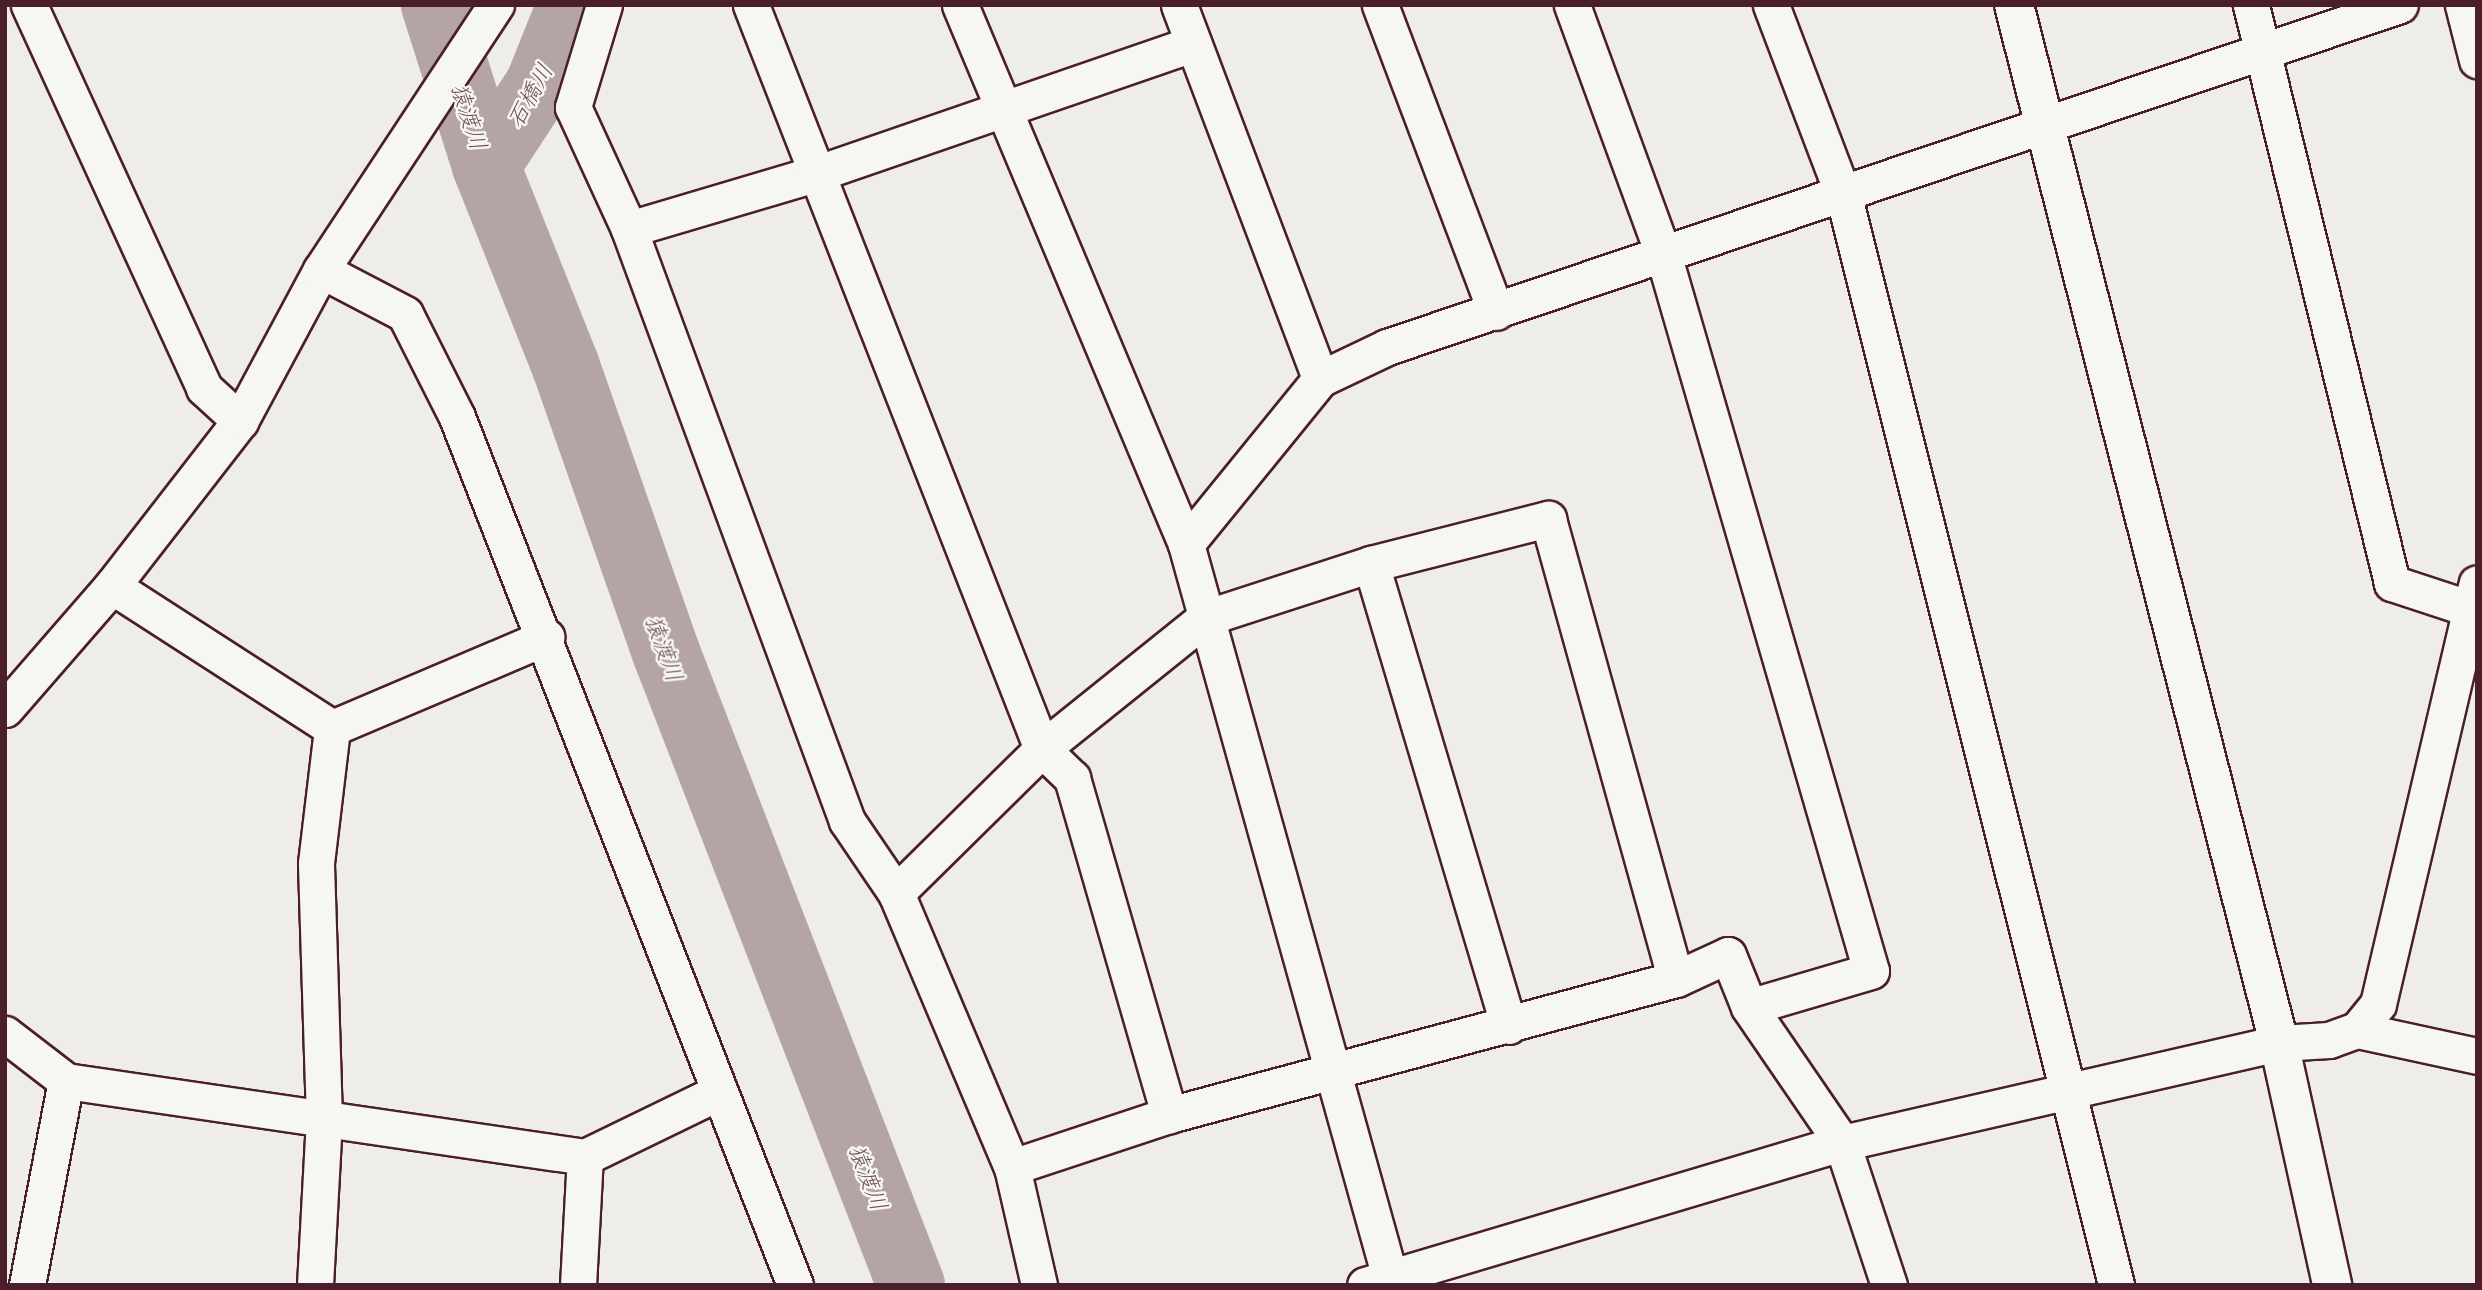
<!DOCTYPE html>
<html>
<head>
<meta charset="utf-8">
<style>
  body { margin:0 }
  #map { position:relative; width:2482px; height:1290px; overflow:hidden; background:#efedea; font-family:"Playpen Sans","Klee One",sans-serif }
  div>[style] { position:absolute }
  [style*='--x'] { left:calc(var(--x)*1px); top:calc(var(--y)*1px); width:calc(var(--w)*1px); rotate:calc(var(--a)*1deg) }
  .river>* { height:68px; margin:-34px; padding:0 34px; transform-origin:34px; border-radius:34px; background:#b4a4a5 }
  .roads { filter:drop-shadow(2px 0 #4a1f2b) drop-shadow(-2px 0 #4a1f2b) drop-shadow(0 2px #4a1f2b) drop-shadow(0 -2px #4a1f2b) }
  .minor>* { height:35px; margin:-17.5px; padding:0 17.5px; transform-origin:17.5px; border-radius:17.5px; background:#f6f6f2 }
  .tertiary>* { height:38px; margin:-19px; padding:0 19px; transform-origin:19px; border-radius:19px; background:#f6f6f2 }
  span { translate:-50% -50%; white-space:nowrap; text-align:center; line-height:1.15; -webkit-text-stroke:5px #f6f6f2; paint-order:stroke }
  .water-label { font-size:23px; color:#6f4e56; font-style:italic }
  .frame { position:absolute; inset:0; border:7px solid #4a1f2b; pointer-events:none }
</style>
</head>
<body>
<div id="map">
  <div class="river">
    <i style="--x:435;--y:5;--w:169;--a:72.4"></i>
    <i style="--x:486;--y:166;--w:216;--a:68.3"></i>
    <i style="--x:566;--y:367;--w:305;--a:70.7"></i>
    <i style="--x:667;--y:655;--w:676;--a:68.83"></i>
    <i style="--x:486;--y:166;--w:97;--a:-56.8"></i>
    <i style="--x:539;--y:85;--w:70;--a:-68.2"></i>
  </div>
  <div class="roads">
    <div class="minor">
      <i style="--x:29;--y:5;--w:421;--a:65.4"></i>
      <i style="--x:204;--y:388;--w:49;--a:42.5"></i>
      <i style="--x:604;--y:5;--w:107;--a:106.9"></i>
      <i style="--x:573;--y:107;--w:134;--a:65.3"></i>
      <i style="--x:629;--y:229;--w:631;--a:69.78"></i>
      <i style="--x:847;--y:821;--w:87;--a:55.8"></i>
      <i style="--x:896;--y:893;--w:298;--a:67.1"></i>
      <i style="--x:1012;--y:1167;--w:121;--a:77.1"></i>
      <i style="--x:751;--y:5;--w:799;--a:68.64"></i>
      <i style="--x:1042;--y:749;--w:42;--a:44"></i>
      <i style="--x:1072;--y:778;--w:351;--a:73.9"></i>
      <i style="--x:960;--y:5;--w:584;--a:67.25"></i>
      <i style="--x:1186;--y:544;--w:769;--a:74.46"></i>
      <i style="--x:1179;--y:5;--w:400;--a:69.3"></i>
      <i style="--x:1380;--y:5;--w:328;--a:69.3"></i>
      <i style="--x:1572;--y:5;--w:268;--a:69.9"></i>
      <i style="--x:1664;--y:257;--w:743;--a:73.83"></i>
      <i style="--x:1871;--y:971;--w:127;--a:163.6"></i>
      <i style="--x:1771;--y:5;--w:205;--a:69.2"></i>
      <i style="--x:1844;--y:197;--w:1121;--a:75.96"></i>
      <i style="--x:2251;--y:5;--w:595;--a:76.29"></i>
      <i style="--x:2392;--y:583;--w:89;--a:18.2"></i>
      <i style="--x:2463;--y:5;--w:57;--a:75.7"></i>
      <i style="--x:629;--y:229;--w:194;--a:-16.5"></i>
      <i style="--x:815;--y:174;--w:400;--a:-19"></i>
      <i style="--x:321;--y:270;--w:95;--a:27.6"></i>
      <i style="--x:405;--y:314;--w:115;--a:63.2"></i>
      <i style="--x:457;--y:417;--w:931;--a:68.72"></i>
      <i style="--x:1186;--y:544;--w:213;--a:-50.9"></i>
      <i style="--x:1320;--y:379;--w:74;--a:-25.5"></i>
      <i style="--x:1387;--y:347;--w:1069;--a:-18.66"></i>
      <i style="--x:1371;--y:564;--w:482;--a:73.4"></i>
      <i style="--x:112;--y:586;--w:262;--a:32.8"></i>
      <i style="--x:5;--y:709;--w:163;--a:-49"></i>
      <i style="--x:112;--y:586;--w:209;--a:-52.2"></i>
      <i style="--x:240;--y:421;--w:171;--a:-61.8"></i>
      <i style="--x:321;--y:270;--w:318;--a:-56.6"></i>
      <i style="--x:332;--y:728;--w:233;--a:-23"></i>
      <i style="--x:896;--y:893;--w:205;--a:-44.6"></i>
      <i style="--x:1042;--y:749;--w:209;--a:-38.8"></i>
      <i style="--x:1205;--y:618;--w:175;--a:-18"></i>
      <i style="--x:1371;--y:564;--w:183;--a:-14.3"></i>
      <i style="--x:1548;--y:519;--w:477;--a:74.5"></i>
      <i style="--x:2357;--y:1030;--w:33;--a:-51"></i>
      <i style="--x:2378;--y:1004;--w:432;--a:-76.8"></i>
      <i style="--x:5;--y:1034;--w:77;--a:37.6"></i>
      <i style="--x:66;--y:1081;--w:525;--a:8.33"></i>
      <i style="--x:585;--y:1157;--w:147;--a:-25.9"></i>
      <i style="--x:1012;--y:1167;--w:165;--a:-18.3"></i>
      <i style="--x:1169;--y:1115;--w:525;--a:-15.02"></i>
      <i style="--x:1676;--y:979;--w:57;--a:-24.8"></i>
      <i style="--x:1728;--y:955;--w:56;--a:68"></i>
      <i style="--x:1749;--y:1007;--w:165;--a:55.6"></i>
      <i style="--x:1842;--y:1143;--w:150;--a:71.7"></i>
      <i style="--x:27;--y:1285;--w:208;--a:-79.2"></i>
      <i style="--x:315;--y:1285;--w:166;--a:-86.9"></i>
      <i style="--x:324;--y:1119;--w:256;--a:-91.8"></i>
      <i style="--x:316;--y:863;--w:136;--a:-83.2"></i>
      <i style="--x:578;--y:1285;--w:128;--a:-86.9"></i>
      <i style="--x:1365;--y:1285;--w:498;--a:-16.6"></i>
      <i style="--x:1842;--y:1143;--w:448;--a:-12.9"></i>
      <i style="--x:2279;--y:1043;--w:50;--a:-3.4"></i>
      <i style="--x:2329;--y:1040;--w:30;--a:-20"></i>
      <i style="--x:2357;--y:1030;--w:123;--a:12.2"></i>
    </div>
    <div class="tertiary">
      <i style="--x:2014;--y:5;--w:1071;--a:75.68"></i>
      <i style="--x:2279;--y:1043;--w:248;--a:77.6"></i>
    </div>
  </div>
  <div class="water-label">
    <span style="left:529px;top:95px;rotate:-61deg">石橋川</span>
    <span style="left:470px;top:116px;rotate:72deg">猿渡川</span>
    <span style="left:665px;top:648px;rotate:70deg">猿渡川</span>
    <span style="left:869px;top:1177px;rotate:69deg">猿渡川</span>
  </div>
  <div class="frame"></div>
</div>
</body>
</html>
